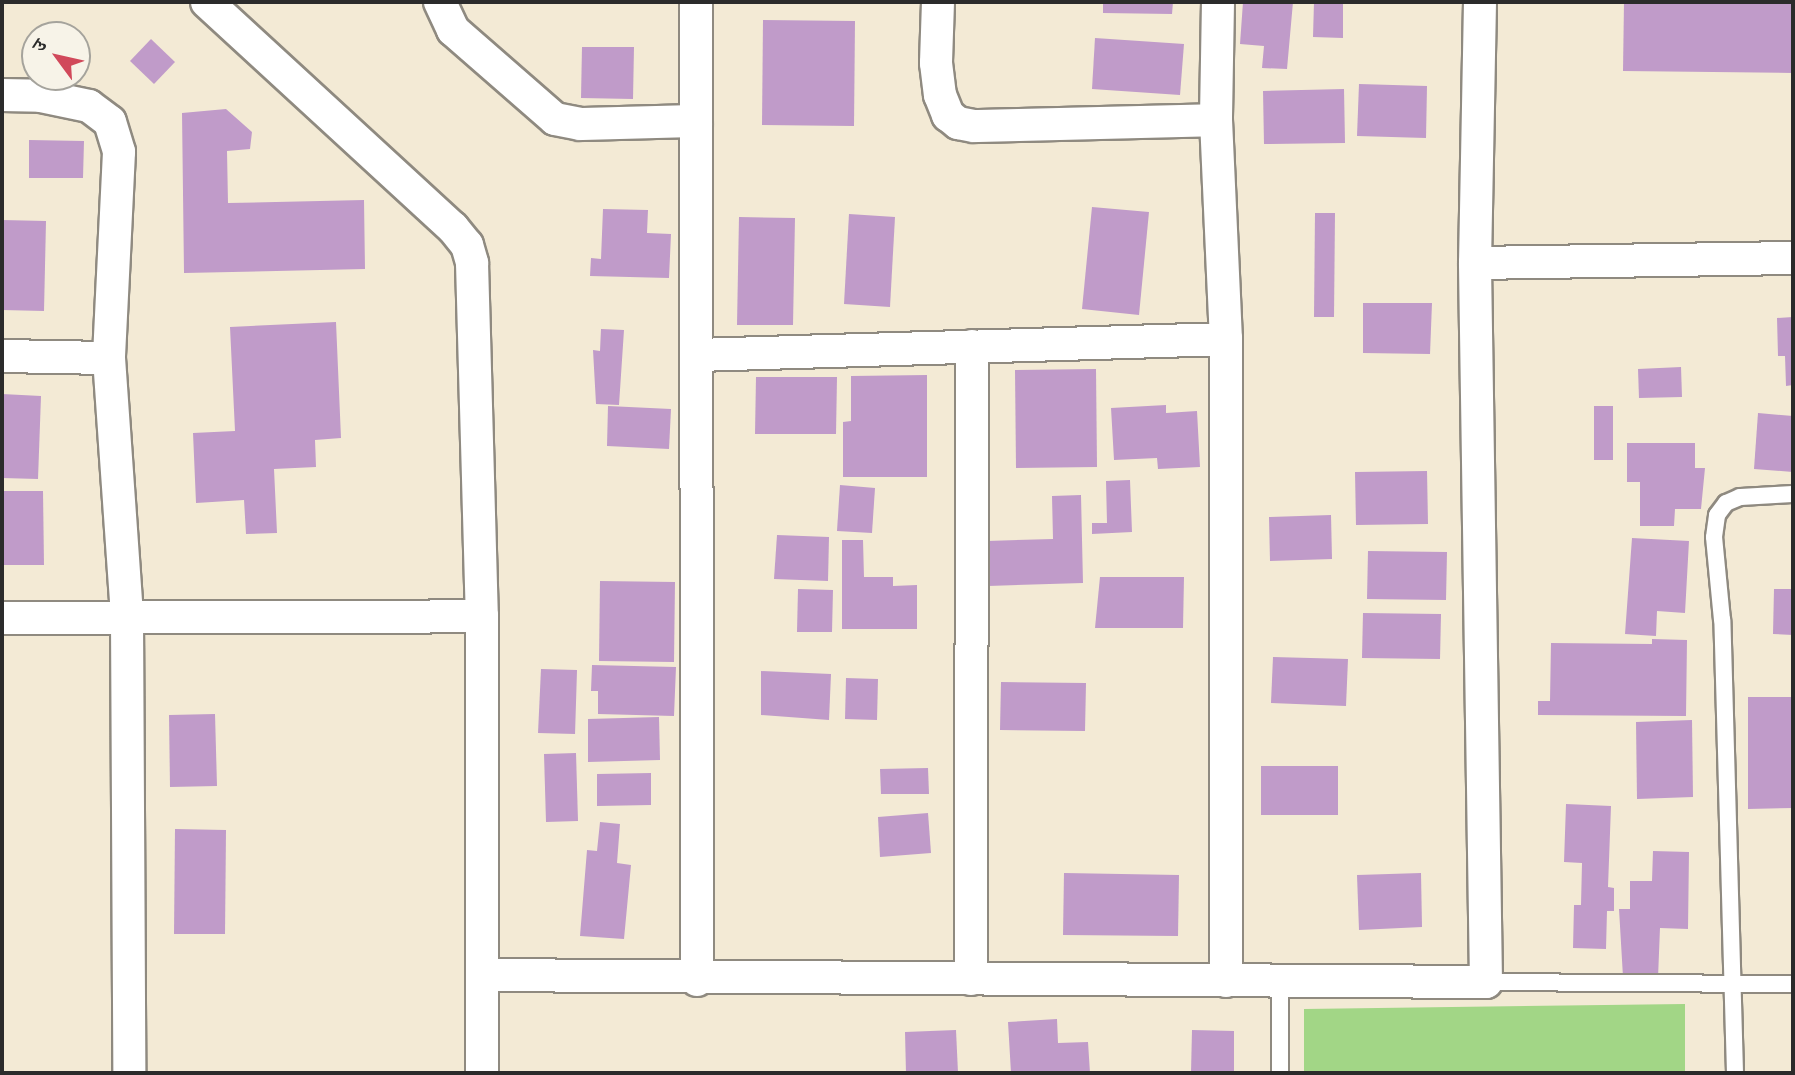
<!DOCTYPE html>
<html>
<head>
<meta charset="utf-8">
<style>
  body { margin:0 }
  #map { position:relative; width:1795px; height:1075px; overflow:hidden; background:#f3ead5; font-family:Alegreya,"Noto Serif Devanagari",serif }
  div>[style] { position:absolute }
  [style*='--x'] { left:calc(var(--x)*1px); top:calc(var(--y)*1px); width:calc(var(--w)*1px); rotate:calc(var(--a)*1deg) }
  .green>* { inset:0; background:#a2d686 }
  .building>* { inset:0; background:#c09bc9 }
  .roads { filter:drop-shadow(2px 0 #8f8a80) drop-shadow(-2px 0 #8f8a80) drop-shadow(0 2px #8f8a80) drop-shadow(0 -2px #8f8a80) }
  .service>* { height:16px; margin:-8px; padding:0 8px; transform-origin:8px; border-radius:8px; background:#fff }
  .minor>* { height:32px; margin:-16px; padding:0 16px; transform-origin:16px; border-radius:16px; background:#fff }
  span { translate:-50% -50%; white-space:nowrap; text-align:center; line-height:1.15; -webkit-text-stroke:5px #f7f3e8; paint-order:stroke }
  .frame { position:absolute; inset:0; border:4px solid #2b2b2b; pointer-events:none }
  .north { position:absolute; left:21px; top:21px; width:70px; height:70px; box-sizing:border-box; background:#f7f3e8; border:2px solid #a5a39c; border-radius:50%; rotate:303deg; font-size:19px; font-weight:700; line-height:28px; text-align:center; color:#2b2b2b }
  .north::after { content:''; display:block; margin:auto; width:24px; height:32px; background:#d1495b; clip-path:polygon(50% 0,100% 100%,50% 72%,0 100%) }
</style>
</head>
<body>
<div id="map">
  <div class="green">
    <i style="clip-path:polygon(1685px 1004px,1685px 1073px,1304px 1073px,1304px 1009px)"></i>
  </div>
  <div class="building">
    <i style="clip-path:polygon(1103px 2px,1173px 2px,1172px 14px,1103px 13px)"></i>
    <i style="clip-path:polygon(1243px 2px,1293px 2px,1287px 69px,1262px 68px,1264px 46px,1240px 44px)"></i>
    <i style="clip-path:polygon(1314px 2px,1343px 2px,1343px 38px,1313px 37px)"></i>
    <i style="clip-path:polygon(1624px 2px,1793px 2px,1793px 73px,1623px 71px)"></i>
    <i style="clip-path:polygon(763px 20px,855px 21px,854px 126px,762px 125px)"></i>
    <i style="clip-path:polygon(1095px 38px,1184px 44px,1180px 95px,1092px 89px)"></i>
    <i style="clip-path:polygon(151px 39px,175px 62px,154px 84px,130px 61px)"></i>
    <i style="clip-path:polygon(582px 47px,634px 47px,633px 99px,581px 98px)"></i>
    <i style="clip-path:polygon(1359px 84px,1427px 86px,1426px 138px,1357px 136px)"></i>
    <i style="clip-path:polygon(1344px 89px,1345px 143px,1264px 144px,1263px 91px)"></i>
    <i style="clip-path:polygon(226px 109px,252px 132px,250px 149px,227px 151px,228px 203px,364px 200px,365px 269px,184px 273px,182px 113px)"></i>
    <i style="clip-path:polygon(29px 140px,84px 141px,83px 178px,29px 178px)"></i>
    <i style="clip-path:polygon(1092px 207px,1149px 212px,1139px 315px,1082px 309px)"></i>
    <i style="clip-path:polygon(603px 209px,648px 210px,647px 233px,671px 234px,669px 278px,590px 276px,591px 258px,601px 259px)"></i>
    <i style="clip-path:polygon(1315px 213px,1335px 213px,1334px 317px,1314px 317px)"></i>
    <i style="clip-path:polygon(849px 214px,895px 217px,890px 307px,844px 304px)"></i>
    <i style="clip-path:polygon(739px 217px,795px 218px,793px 325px,737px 325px)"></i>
    <i style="clip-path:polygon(2px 220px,46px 221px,44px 311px,2px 310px)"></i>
    <i style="clip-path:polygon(1363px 303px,1432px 303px,1430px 354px,1363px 353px)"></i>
    <i style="clip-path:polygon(1793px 317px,1793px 385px,1786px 386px,1785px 356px,1778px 356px,1777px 318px)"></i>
    <i style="clip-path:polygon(336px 322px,341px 438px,315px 440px,316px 467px,274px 469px,277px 533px,246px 534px,244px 500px,196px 503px,193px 433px,235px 431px,230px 327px)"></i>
    <i style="clip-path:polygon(601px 329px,624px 330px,619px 405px,596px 404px,593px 350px,600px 351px)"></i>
    <i style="clip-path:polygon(1681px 367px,1682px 397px,1639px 398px,1638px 369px)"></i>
    <i style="clip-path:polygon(1096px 369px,1097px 467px,1016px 468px,1015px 370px)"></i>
    <i style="clip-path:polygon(927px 375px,927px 477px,843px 477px,843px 422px,851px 421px,851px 376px)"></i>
    <i style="clip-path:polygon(756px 377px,837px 377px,836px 434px,755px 434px)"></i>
    <i style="clip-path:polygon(2px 394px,41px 396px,38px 479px,2px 478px)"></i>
    <i style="clip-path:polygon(1166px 405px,1166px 413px,1197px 411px,1200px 467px,1158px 469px,1157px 458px,1114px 460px,1111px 408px)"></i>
    <i style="clip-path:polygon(608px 406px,671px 409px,669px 449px,607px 446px)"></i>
    <i style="clip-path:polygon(1594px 406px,1613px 406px,1613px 460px,1594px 460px)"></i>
    <i style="clip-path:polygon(1758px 413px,1793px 416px,1793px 472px,1754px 469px)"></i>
    <i style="clip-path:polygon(1627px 443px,1695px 443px,1695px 468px,1705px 468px,1701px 509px,1675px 509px,1674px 526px,1640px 526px,1640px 482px,1627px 482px)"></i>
    <i style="clip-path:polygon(1427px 471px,1428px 524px,1356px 525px,1355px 472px)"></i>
    <i style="clip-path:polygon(1130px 480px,1132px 532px,1092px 534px,1092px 523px,1107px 523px,1106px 481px)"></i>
    <i style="clip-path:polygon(840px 485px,875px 488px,872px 533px,837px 531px)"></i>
    <i style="clip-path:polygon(2px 491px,43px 491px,44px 565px,2px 565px)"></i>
    <i style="clip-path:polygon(1081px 495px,1083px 583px,988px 586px,987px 541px,1053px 539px,1052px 496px)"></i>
    <i style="clip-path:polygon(1331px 515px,1332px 559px,1270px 561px,1269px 517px)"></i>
    <i style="clip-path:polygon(777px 535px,829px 537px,828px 581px,774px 579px)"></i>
    <i style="clip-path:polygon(1632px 538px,1689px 541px,1685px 613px,1657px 611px,1656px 636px,1625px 634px)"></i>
    <i style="clip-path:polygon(842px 540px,863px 540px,864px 577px,893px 577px,893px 586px,917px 585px,917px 629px,842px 629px)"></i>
    <i style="clip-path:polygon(1368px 551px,1447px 552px,1446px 600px,1367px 599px)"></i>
    <i style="clip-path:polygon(1100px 577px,1184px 577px,1183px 628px,1095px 628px)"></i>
    <i style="clip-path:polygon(600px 581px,675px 582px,674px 662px,599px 661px)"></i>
    <i style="clip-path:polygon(798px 589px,833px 590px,832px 632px,797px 632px)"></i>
    <i style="clip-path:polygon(1774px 589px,1793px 589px,1793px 635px,1773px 634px)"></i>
    <i style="clip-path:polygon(1363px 613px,1441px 614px,1440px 659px,1362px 658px)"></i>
    <i style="clip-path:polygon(1652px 639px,1687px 640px,1686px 716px,1538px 715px,1538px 701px,1550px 701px,1551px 643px,1652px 644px)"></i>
    <i style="clip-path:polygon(1273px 657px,1348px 659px,1346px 706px,1271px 703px)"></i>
    <i style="clip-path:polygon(592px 665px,676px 667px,674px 716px,598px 714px,598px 691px,591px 691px)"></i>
    <i style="clip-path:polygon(541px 669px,577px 670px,575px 734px,538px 733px)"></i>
    <i style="clip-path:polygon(761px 671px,831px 674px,829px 720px,761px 715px)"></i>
    <i style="clip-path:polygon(846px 678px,878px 679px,877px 720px,845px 719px)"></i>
    <i style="clip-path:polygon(1001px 682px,1086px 683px,1085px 731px,1000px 730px)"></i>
    <i style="clip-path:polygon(1748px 697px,1793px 697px,1793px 808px,1748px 809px)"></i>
    <i style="clip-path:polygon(215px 714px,217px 786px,170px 787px,169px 715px)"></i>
    <i style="clip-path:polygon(659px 717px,660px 760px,588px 762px,588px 719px)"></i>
    <i style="clip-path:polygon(1692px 720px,1693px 797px,1637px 799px,1636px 722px)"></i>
    <i style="clip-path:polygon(576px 753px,578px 821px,546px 822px,544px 754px)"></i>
    <i style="clip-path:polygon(1261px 766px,1338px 766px,1338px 815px,1261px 815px)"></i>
    <i style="clip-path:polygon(928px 768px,929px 794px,881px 794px,880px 769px)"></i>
    <i style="clip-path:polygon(651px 773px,651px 805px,597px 806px,597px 774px)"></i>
    <i style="clip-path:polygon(1566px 804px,1611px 806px,1608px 887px,1614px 888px,1614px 911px,1607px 911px,1606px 949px,1573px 948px,1574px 905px,1581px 905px,1582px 863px,1564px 862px)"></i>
    <i style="clip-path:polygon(928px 813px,931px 853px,880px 857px,878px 817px)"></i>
    <i style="clip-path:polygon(600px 822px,620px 824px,617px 863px,631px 865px,624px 939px,580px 936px,587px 850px,597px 851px)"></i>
    <i style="clip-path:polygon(175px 829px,226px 830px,225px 934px,174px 934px)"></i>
    <i style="clip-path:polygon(1653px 851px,1689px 852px,1688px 929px,1660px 928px,1658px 978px,1623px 977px,1619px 909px,1630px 909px,1630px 881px,1652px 881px)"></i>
    <i style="clip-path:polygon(1064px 873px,1179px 875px,1178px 936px,1063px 935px)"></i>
    <i style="clip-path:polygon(1421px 873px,1422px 927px,1359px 930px,1357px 875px)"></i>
    <i style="clip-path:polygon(1057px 1019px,1058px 1043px,1088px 1042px,1090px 1073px,1011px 1073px,1008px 1022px)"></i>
    <i style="clip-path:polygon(956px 1030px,958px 1073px,906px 1073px,905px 1032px)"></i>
    <i style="clip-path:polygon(1192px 1030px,1234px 1031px,1234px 1073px,1191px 1073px)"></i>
  </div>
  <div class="roads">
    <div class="service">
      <i style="--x:1486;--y:982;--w:307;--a:0.4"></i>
      <i style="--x:1280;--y:1073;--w:92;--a:-90"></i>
      <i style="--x:1735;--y:1073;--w:453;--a:-91.6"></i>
      <i style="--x:1722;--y:620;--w:83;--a:-95.5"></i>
      <i style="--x:1714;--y:537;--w:22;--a:-82"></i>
      <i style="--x:1717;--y:515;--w:15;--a:-53"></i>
      <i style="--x:1726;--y:503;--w:15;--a:-23"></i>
      <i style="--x:1740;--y:497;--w:53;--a:-3.2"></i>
    </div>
    <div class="minor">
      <i style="--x:207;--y:2;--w:334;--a:42.6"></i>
      <i style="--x:453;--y:228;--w:22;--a:51"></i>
      <i style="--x:467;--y:245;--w:19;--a:74"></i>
      <i style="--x:472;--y:263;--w:353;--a:88.4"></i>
      <i style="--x:482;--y:616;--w:457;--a:90"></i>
      <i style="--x:440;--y:2;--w:31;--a:65"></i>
      <i style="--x:453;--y:30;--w:135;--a:41.1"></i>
      <i style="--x:555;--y:119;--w:25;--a:11"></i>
      <i style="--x:580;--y:124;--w:116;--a:-1.5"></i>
      <i style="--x:696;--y:2;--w:978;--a:89.94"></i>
      <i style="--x:938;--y:2;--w:61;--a:91.9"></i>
      <i style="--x:936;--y:63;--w:32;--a:83"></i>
      <i style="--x:940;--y:95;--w:22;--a:68"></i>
      <i style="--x:948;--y:115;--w:13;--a:39"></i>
      <i style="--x:958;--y:123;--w:16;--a:11"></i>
      <i style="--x:974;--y:126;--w:242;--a:-1.4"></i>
      <i style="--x:1218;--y:2;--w:118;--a:91"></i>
      <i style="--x:1216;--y:120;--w:219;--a:87.4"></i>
      <i style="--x:1226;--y:339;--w:642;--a:90"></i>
      <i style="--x:2;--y:95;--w:39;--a:1"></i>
      <i style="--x:41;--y:96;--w:49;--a:11.8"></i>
      <i style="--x:89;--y:106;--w:26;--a:37"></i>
      <i style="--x:110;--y:122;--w:31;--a:73"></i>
      <i style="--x:119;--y:152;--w:206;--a:92.8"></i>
      <i style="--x:109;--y:358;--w:261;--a:86"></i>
      <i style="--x:127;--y:618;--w:455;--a:89.7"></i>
      <i style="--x:1475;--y:263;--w:318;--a:-0.9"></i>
      <i style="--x:697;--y:355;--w:529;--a:-1.73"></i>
      <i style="--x:2;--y:356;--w:107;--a:1.1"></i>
      <i style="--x:2;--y:618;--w:480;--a:-0.2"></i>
      <i style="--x:482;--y:975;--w:1004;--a:0.4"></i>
      <i style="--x:1486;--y:982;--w:719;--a:-90.88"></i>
      <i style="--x:1475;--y:263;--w:261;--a:-88.9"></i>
      <i style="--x:971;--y:979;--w:633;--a:-89.91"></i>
    </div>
  </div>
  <div class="frame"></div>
  <div class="north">उ</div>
</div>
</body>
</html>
